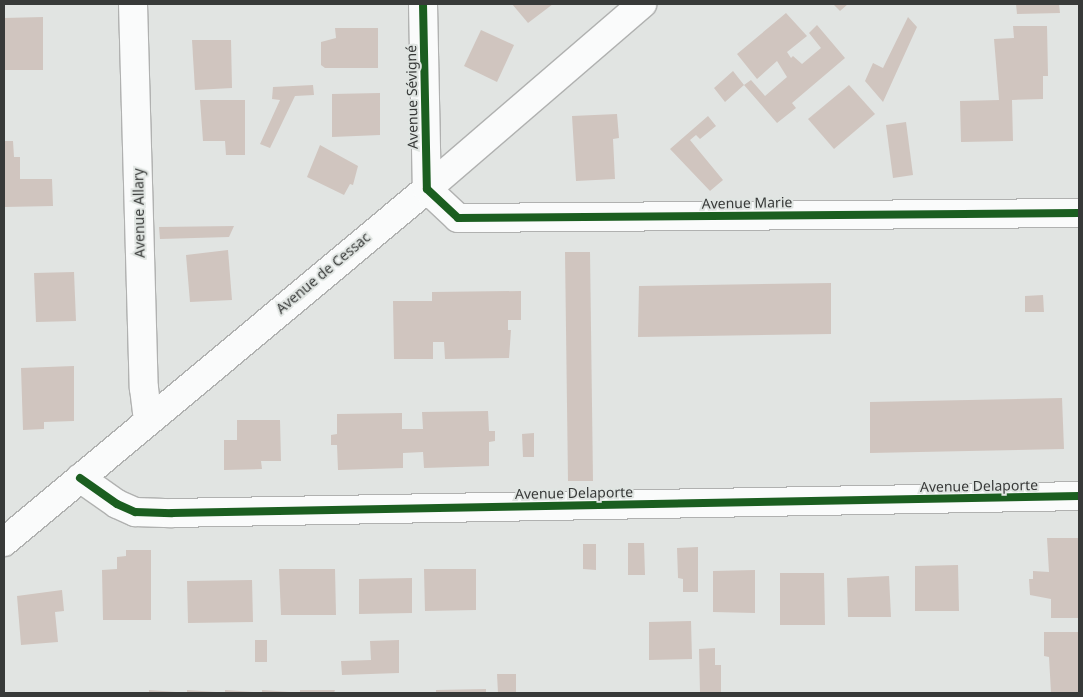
<!DOCTYPE html>
<html>
<head>
<meta charset="utf-8">
<style>
  body { margin:0 }
  #map { position:relative; width:1083px; height:697px; overflow:hidden; background:#e1e4e2; font-family:"Noto Sans",sans-serif }
  div>[style] { position:absolute }
  [style*='--x'] { left:calc(var(--x)*1px); top:calc(var(--y)*1px); width:calc(var(--w)*1px); rotate:calc(var(--a)*1deg) }
  .building>* { inset:0; background:#d0c5bf }
  .roads { filter:drop-shadow(1px 0 #b0b1b0) drop-shadow(-1px 0 #b0b1b0) drop-shadow(0 1px #b0b1b0) drop-shadow(0 -1px #b0b1b0) }
  .street>* { height:28px; margin:-14px; padding:0 14px; transform-origin:14px; border-radius:14px; background:#fafbfb }
  .cycleway>* { height:8px; margin:-4px; padding:0 4px; transform-origin:4px; border-radius:4px; background:#1b5e20 }
  span { translate:-50% -50%; white-space:nowrap; text-align:center; line-height:1.15; -webkit-text-stroke:4px #e0e5e2; paint-order:stroke }
  .street-label { font-size:14px; color:#383a39 }
  .frame { position:absolute; inset:0; border:5px solid #383a39; pointer-events:none }
</style>
</head>
<body>
<div id="map">
  <div class="building">
    <i style="clip-path:polygon(512px 4px,553px 4px,528px 23px)"></i>
    <i style="clip-path:polygon(833px 4px,848px 4px,840px 11px)"></i>
    <i style="clip-path:polygon(1016px 4px,1059px 4px,1060px 13px,1017px 14px)"></i>
    <i style="clip-path:polygon(786px 13px,807px 36px,787px 52px,791px 58px,793px 56px,802px 64px,821px 48px,809px 33px,817px 25px,845px 58px,792px 103px,796px 108px,777px 123px,744px 85px,725px 102px,714px 88px,733px 71px,744px 85px,751px 80px,765px 96px,787px 77px,777px 61px,757px 79px,737px 54px)"></i>
    <i style="clip-path:polygon(43px 17px,43px 70px,4px 70px,4px 18px)"></i>
    <i style="clip-path:polygon(908px 17px,917px 27px,883px 102px,865px 81px,873px 63px,883px 68px)"></i>
    <i style="clip-path:polygon(1013px 26px,1047px 26px,1048px 76px,1043px 76px,1043px 99px,1012px 100px,1013px 141px,961px 142px,960px 101px,999px 100px,994px 39px,1014px 38px)"></i>
    <i style="clip-path:polygon(335px 28px,378px 28px,378px 68px,325px 68px,321px 65px,321px 42px,336px 38px)"></i>
    <i style="clip-path:polygon(481px 30px,514px 45px,497px 82px,464px 66px)"></i>
    <i style="clip-path:polygon(192px 40px,231px 40px,232px 88px,195px 90px)"></i>
    <i style="clip-path:polygon(313px 85px,314px 95px,295px 96px,270px 148px,260px 144px,280px 100px,272px 99px,273px 87px)"></i>
    <i style="clip-path:polygon(849px 85px,875px 114px,834px 149px,808px 119px)"></i>
    <i style="clip-path:polygon(380px 93px,380px 135px,332px 137px,332px 94px)"></i>
    <i style="clip-path:polygon(200px 100px,245px 100px,245px 155px,226px 155px,225px 141px,203px 141px)"></i>
    <i style="clip-path:polygon(617px 114px,619px 138px,613px 139px,615px 179px,576px 181px,572px 116px)"></i>
    <i style="clip-path:polygon(708px 116px,716px 126px,700px 139px,696px 135px,690px 140px,723px 180px,710px 191px,670px 149px)"></i>
    <i style="clip-path:polygon(906px 122px,913px 175px,893px 178px,886px 125px)"></i>
    <i style="clip-path:polygon(4px 141px,13px 141px,14px 157px,20px 157px,20px 179px,52px 179px,53px 206px,4px 207px)"></i>
    <i style="clip-path:polygon(320px 145px,358px 166px,353px 185px,350px 184px,344px 195px,307px 177px)"></i>
    <i style="clip-path:polygon(234px 226px,229px 237px,160px 239px,159px 227px)"></i>
    <i style="clip-path:polygon(228px 250px,232px 300px,190px 302px,186px 255px)"></i>
    <i style="clip-path:polygon(565px 252px,590px 252px,593px 481px,568px 481px)"></i>
    <i style="clip-path:polygon(74px 272px,76px 321px,36px 322px,34px 273px)"></i>
    <i style="clip-path:polygon(831px 283px,831px 334px,638px 337px,639px 286px)"></i>
    <i style="clip-path:polygon(521px 291px,521px 320px,508px 320px,508px 330px,511px 330px,509px 358px,445px 359px,444px 342px,433px 342px,433px 359px,394px 359px,393px 301px,432px 301px,432px 292px)"></i>
    <i style="clip-path:polygon(1043px 295px,1044px 312px,1025px 312px,1025px 296px)"></i>
    <i style="clip-path:polygon(74px 366px,74px 421px,44px 422px,44px 429px,23px 430px,21px 368px)"></i>
    <i style="clip-path:polygon(1062px 398px,1064px 449px,870px 453px,870px 402px)"></i>
    <i style="clip-path:polygon(488px 411px,489px 431px,495px 431px,495px 441px,489px 442px,489px 466px,424px 468px,423px 452px,403px 453px,403px 468px,338px 470px,337px 445px,331px 445px,331px 435px,337px 434px,337px 414px,402px 413px,402px 429px,423px 429px,422px 412px)"></i>
    <i style="clip-path:polygon(237px 420px,280px 420px,281px 461px,261px 461px,262px 469px,224px 470px,224px 440px,237px 440px)"></i>
    <i style="clip-path:polygon(534px 433px,534px 457px,523px 457px,522px 434px)"></i>
    <i style="clip-path:polygon(1047px 538px,1079px 538px,1079px 618px,1051px 618px,1051px 599px,1030px 595px,1029px 579px,1033px 579px,1033px 571px,1049px 572px)"></i>
    <i style="clip-path:polygon(628px 543px,644px 543px,645px 575px,628px 575px)"></i>
    <i style="clip-path:polygon(583px 544px,596px 544px,596px 570px,583px 569px)"></i>
    <i style="clip-path:polygon(698px 547px,698px 592px,683px 592px,683px 579px,678px 578px,677px 548px)"></i>
    <i style="clip-path:polygon(126px 550px,151px 550px,151px 620px,103px 620px,102px 570px,117px 569px,117px 557px,126px 556px)"></i>
    <i style="clip-path:polygon(958px 565px,959px 611px,915px 611px,915px 566px)"></i>
    <i style="clip-path:polygon(279px 569px,335px 569px,336px 615px,281px 615px)"></i>
    <i style="clip-path:polygon(424px 569px,476px 569px,476px 610px,425px 611px)"></i>
    <i style="clip-path:polygon(755px 570px,755px 613px,713px 612px,713px 571px)"></i>
    <i style="clip-path:polygon(780px 573px,824px 573px,825px 625px,780px 625px)"></i>
    <i style="clip-path:polygon(889px 576px,891px 617px,848px 617px,847px 578px)"></i>
    <i style="clip-path:polygon(412px 578px,412px 613px,359px 614px,359px 579px)"></i>
    <i style="clip-path:polygon(252px 580px,253px 622px,188px 623px,187px 581px)"></i>
    <i style="clip-path:polygon(62px 590px,64px 611px,55px 612px,58px 642px,21px 645px,17px 596px)"></i>
    <i style="clip-path:polygon(691px 621px,692px 659px,649px 660px,649px 622px)"></i>
    <i style="clip-path:polygon(1044px 632px,1079px 632px,1079px 693px,1051px 693px,1049px 657px,1044px 656px)"></i>
    <i style="clip-path:polygon(255px 640px,267px 640px,267px 662px,255px 662px)"></i>
    <i style="clip-path:polygon(399px 640px,399px 673px,342px 675px,341px 661px,371px 660px,370px 641px)"></i>
    <i style="clip-path:polygon(715px 648px,715px 665px,721px 665px,721px 693px,700px 693px,699px 649px)"></i>
    <i style="clip-path:polygon(497px 674px,516px 674px,516px 693px,498px 693px)"></i>
    <i style="clip-path:polygon(486px 689px,486px 693px,436px 693px,436px 690px)"></i>
    <i style="clip-path:polygon(149px 690px,176px 692px,176px 693px,149px 693px)"></i>
    <i style="clip-path:polygon(187px 690px,216px 692px,216px 693px,187px 693px)"></i>
    <i style="clip-path:polygon(225px 690px,253px 692px,253px 693px,225px 693px)"></i>
    <i style="clip-path:polygon(262px 690px,290px 692px,290px 693px,262px 693px)"></i>
    <i style="clip-path:polygon(300px 690px,335px 690px,334px 693px,300px 693px)"></i>
  </div>
  <div class="roads">
    <div class="street">
      <i style="--x:133;--y:4;--w:384;--a:88.4"></i>
      <i style="--x:144;--y:388;--w:33;--a:83"></i>
      <i style="--x:423;--y:4;--w:185;--a:88.8"></i>
      <i style="--x:427;--y:189;--w:42;--a:43.1"></i>
      <i style="--x:458;--y:218;--w:621;--a:-0.46"></i>
      <i style="--x:80;--y:478;--w:45;--a:35.1"></i>
      <i style="--x:117;--y:504;--w:20;--a:24"></i>
      <i style="--x:135;--y:512;--w:37;--a:2"></i>
      <i style="--x:172;--y:513;--w:907;--a:-1.07"></i>
      <i style="--x:4;--y:542;--w:551;--a:-39.85"></i>
      <i style="--x:427;--y:189;--w:284;--a:-40.7"></i>
    </div>
  </div>
  <div class="cycleway">
    <i style="--x:423;--y:4;--w:185;--a:88.8"></i>
    <i style="--x:427;--y:189;--w:42;--a:43.1"></i>
    <i style="--x:458;--y:218;--w:621;--a:-0.46"></i>
    <i style="--x:80;--y:478;--w:45;--a:35.1"></i>
    <i style="--x:117;--y:504;--w:20;--a:24"></i>
    <i style="--x:135;--y:512;--w:37;--a:2"></i>
    <i style="--x:172;--y:513;--w:907;--a:-1.07"></i>
  </div>
  <div class="street-label">
    <span style="left:412px;top:97px;rotate:-91deg">Avenue Sévigné</span>
    <span style="left:747px;top:203px;rotate:-1deg">Avenue Marie</span>
    <span style="left:139px;top:213px;rotate:-91deg">Avenue Allary</span>
    <span style="left:323px;top:273px;rotate:-40deg">Avenue de Cessac</span>
    <span style="left:979px;top:486px;rotate:-1deg">Avenue Delaporte</span>
    <span style="left:574px;top:493px;rotate:-1deg">Avenue Delaporte</span>
  </div>
  <div class="frame"></div>
</div>
</body>
</html>
